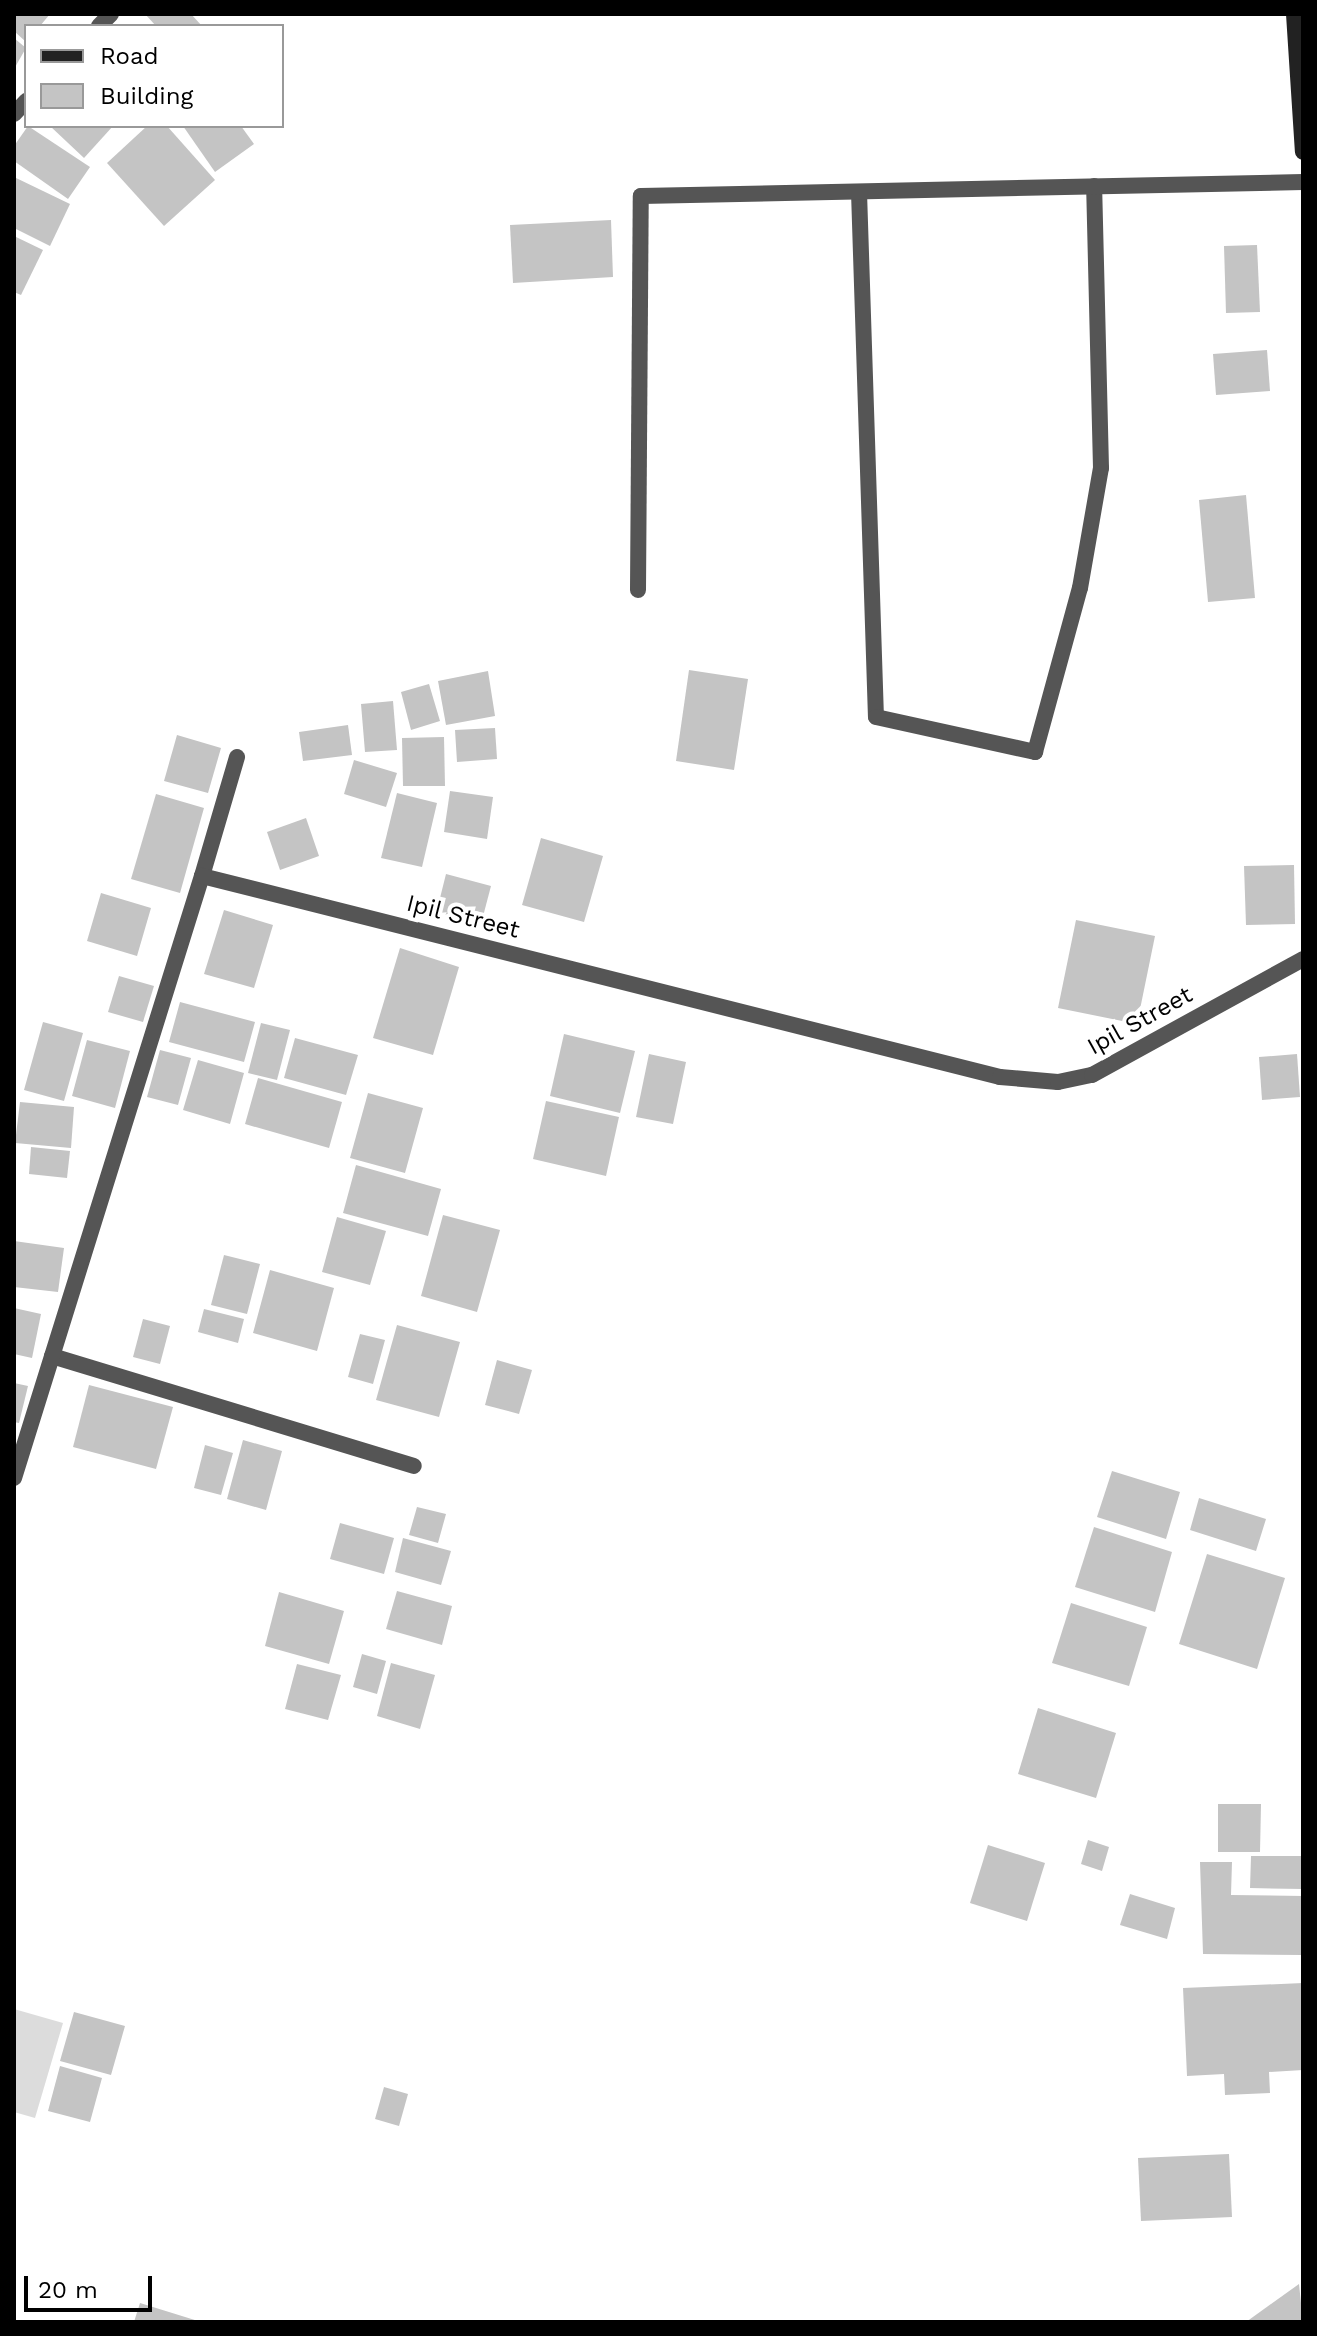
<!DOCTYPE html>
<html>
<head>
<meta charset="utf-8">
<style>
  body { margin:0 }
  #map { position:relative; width:1317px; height:2336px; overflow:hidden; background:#fff; font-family:"Work Sans",sans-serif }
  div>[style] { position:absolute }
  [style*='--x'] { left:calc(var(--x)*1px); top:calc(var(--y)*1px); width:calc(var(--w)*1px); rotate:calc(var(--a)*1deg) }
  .green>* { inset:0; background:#dcdcdc }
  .building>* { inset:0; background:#c4c4c4 }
  .minor>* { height:16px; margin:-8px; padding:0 8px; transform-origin:8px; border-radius:8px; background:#555 }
  .tertiary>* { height:16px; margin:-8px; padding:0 8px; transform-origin:8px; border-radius:8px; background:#555 }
  .secondary>* { height:16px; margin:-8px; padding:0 8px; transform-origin:8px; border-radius:8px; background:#222 }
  span { translate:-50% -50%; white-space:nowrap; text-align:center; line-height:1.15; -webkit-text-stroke:8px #fff; paint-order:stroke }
  .street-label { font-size:24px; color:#000 }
  .frame { position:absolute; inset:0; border:16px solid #000; pointer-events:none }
  .legend { position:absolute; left:24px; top:24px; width:260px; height:104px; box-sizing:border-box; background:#fff; border:2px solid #999; margin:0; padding:10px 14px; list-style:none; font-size:24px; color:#000 }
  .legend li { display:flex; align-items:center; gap:16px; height:40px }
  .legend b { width:40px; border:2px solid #999 }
  .scale { position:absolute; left:24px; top:2276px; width:128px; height:36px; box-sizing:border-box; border:4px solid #000; border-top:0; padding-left:10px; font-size:24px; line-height:28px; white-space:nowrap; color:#000; -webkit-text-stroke:6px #fff; paint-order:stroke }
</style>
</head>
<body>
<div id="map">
  <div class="green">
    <i style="clip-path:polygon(14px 2009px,63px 2023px,35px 2118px,14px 2112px)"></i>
  </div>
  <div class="building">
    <i style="clip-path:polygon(14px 14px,50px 14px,40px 26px,26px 26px,26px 42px,14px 31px)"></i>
    <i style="clip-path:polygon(145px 14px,191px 14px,202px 26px,156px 26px)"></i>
    <i style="clip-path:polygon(14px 38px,26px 48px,14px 69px)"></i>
    <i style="clip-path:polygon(28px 126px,90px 167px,68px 199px,14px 161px,14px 146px)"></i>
    <i style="clip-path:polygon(50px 126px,113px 126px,84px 158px)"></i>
    <i style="clip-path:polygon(147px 126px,167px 126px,215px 180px,164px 226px,107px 163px)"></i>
    <i style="clip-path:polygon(183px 126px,241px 126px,254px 144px,215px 172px)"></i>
    <i style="clip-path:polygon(14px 177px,70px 204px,50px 246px,14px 228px)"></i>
    <i style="clip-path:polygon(611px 220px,613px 277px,513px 283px,510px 225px)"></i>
    <i style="clip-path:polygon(14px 236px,43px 250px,21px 295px,14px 292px)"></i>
    <i style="clip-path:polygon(1257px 245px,1260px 312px,1226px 313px,1224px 246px)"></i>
    <i style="clip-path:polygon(1267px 350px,1270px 391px,1216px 395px,1213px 354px)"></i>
    <i style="clip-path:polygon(1246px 495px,1255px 598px,1208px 602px,1199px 500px)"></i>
    <i style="clip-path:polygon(689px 670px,748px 679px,734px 770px,676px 761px)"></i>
    <i style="clip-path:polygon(488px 671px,495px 716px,446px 725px,438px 681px)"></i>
    <i style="clip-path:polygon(429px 684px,440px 721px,411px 730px,401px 692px)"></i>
    <i style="clip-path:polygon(393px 701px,397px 750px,365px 752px,361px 704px)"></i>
    <i style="clip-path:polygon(348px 725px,352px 755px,303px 761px,299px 732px)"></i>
    <i style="clip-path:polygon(495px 728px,497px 759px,457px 762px,455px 730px)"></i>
    <i style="clip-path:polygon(177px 735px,221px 748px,208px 793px,164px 781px)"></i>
    <i style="clip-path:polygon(444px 737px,445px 786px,403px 786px,402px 738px)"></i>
    <i style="clip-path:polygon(354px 760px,397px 773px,386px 807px,344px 794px)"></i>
    <i style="clip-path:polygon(450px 791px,493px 797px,487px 839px,444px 832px)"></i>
    <i style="clip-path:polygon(397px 793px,437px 803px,422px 867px,381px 858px)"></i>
    <i style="clip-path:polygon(156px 794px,204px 808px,180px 893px,131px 879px)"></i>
    <i style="clip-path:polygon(306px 818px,319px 856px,280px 870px,267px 832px)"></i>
    <i style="clip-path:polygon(541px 838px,603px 856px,584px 922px,522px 905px)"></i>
    <i style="clip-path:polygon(1294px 865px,1295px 924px,1246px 925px,1244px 866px)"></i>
    <i style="clip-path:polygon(446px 874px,491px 886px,481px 924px,436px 914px)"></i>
    <i style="clip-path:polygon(101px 893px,151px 908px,137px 956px,87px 941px)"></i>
    <i style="clip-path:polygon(224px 910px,273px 925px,254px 988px,204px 974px)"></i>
    <i style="clip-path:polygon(1076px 920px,1155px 936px,1137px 1024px,1058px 1008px)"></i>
    <i style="clip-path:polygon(400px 948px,459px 967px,433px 1055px,373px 1038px)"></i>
    <i style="clip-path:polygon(119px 976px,154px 986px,143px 1022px,108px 1012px)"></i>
    <i style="clip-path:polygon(180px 1002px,255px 1022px,244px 1062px,169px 1042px)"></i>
    <i style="clip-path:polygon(43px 1022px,83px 1033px,64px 1101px,24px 1090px)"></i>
    <i style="clip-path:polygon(261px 1023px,290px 1030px,277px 1080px,248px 1073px)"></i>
    <i style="clip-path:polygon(564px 1034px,635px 1051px,620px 1113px,550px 1096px)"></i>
    <i style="clip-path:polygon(295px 1038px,358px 1055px,346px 1095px,284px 1078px)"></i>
    <i style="clip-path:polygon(87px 1040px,130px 1051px,115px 1108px,72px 1096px)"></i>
    <i style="clip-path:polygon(160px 1050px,191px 1058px,178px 1105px,147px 1097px)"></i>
    <i style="clip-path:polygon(649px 1054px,686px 1062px,673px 1124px,636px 1117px)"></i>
    <i style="clip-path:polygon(1297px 1054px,1300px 1097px,1262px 1100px,1259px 1057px)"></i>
    <i style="clip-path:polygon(198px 1060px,244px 1073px,230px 1124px,183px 1110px)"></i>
    <i style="clip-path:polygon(258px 1078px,342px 1102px,329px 1148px,245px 1124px)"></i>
    <i style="clip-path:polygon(368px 1093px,423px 1108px,405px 1173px,350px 1158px)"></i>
    <i style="clip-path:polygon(546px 1101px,619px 1117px,606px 1176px,533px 1159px)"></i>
    <i style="clip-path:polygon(20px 1102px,74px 1107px,71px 1148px,15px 1143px)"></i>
    <i style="clip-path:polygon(31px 1147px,70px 1151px,67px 1178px,29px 1174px)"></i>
    <i style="clip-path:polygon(356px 1165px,441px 1189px,428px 1236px,343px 1213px)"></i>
    <i style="clip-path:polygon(443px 1215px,500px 1230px,477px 1312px,421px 1296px)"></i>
    <i style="clip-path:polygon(337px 1217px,386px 1231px,370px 1285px,322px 1272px)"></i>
    <i style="clip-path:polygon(14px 1241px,64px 1248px,58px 1292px,14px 1287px)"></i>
    <i style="clip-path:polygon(224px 1255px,260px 1264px,247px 1314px,211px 1305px)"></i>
    <i style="clip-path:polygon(270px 1270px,334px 1288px,317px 1351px,253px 1333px)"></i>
    <i style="clip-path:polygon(14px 1308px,41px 1314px,32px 1358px,14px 1354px)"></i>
    <i style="clip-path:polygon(204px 1309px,244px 1319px,238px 1343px,198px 1332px)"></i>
    <i style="clip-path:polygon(143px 1319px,170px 1326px,160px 1364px,133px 1357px)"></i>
    <i style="clip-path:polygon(397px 1325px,460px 1342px,439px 1417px,376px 1400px)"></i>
    <i style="clip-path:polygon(360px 1334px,385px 1340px,373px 1384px,348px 1377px)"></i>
    <i style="clip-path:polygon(497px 1360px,532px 1370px,519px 1414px,485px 1405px)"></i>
    <i style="clip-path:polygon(14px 1383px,28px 1386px,19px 1423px,14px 1422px)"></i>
    <i style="clip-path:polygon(89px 1385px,173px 1407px,156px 1469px,73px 1447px)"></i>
    <i style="clip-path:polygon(243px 1440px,282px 1451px,266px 1510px,227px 1499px)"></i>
    <i style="clip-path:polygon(205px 1445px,233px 1453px,221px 1495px,194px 1488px)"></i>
    <i style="clip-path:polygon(1112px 1471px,1180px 1492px,1166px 1539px,1097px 1517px)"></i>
    <i style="clip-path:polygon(1199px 1498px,1266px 1519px,1256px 1551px,1190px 1530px)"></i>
    <i style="clip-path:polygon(417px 1507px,446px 1514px,438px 1543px,409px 1535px)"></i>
    <i style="clip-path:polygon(340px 1523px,394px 1538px,384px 1574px,330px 1559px)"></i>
    <i style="clip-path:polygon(1094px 1527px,1172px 1552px,1155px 1612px,1075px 1587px)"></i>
    <i style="clip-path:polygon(403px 1538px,451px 1551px,441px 1585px,395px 1572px)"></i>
    <i style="clip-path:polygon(1207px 1554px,1285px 1578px,1257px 1669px,1179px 1644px)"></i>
    <i style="clip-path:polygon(397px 1591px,452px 1606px,442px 1645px,386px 1629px)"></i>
    <i style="clip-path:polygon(279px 1592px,344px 1611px,329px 1664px,265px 1646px)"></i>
    <i style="clip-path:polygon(1071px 1603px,1147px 1627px,1129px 1686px,1052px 1663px)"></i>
    <i style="clip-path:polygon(362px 1654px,386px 1661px,377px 1694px,353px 1687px)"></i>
    <i style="clip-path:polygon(391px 1663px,435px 1675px,420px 1729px,377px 1716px)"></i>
    <i style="clip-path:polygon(297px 1664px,341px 1675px,328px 1720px,285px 1709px)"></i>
    <i style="clip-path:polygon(1038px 1708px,1116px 1733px,1096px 1798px,1018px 1774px)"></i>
    <i style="clip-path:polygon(1218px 1804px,1261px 1804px,1260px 1852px,1218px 1852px)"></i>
    <i style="clip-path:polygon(1088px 1840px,1109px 1847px,1102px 1871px,1081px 1864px)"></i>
    <i style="clip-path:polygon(988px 1845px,1045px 1863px,1027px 1921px,970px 1903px)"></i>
    <i style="clip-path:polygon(1251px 1856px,1303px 1856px,1303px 1889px,1250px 1888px)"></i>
    <i style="clip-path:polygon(1200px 1862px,1232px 1862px,1231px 1895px,1303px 1896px,1303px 1955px,1203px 1954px)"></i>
    <i style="clip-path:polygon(1130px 1894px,1175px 1908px,1167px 1939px,1120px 1925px)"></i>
    <i style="clip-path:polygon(1303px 1983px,1303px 2070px,1269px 2072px,1270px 2093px,1225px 2095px,1224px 2074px,1187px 2076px,1183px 1988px)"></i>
    <i style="clip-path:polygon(74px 2012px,125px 2026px,111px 2075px,60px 2061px)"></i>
    <i style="clip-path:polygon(60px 2066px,102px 2078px,90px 2122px,48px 2111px)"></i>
    <i style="clip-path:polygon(384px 2087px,408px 2094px,399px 2126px,375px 2119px)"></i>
    <i style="clip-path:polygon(1229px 2154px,1232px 2217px,1141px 2221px,1138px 2158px)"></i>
    <i style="clip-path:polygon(1299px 2284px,1303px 2322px,1246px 2322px)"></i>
    <i style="clip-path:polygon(140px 2303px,198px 2321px,197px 2322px,134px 2322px)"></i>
  </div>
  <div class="minor">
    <i style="--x:859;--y:192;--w:525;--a:88.15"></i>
    <i style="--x:876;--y:717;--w:163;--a:12.4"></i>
    <i style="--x:1035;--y:752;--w:170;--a:-74.7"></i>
    <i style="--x:1080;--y:588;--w:122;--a:-80.1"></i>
    <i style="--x:1101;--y:468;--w:282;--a:-91.4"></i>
    <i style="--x:638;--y:590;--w:394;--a:-89.6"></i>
    <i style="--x:641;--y:196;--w:662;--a:-1.21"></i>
    <i style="--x:202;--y:876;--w:124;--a:-73.6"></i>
    <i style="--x:52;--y:1356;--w:378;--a:16.9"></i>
    <i style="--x:14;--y:1478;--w:631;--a:-72.66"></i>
    <i style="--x:202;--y:876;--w:823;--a:14.14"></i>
    <i style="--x:1000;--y:1077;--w:58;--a:4.9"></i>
    <i style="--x:1058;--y:1082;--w:35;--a:-12"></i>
    <i style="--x:1092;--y:1075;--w:241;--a:-28.8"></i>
  </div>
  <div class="tertiary">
    <i style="--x:99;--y:26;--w:17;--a:-45"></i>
    <i style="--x:14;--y:114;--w:18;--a:-47"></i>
  </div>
  <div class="secondary">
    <i style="--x:1294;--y:14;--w:138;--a:86.3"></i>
  </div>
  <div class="street-label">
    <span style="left:463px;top:917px;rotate:14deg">Ipil Street</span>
    <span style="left:1140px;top:1021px;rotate:-29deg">Ipil Street</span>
  </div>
  <div class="frame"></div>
  <ul class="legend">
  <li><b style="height:10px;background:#222"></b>Road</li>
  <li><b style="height:22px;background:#c4c4c4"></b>Building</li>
  </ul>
  <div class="scale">20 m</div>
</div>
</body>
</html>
